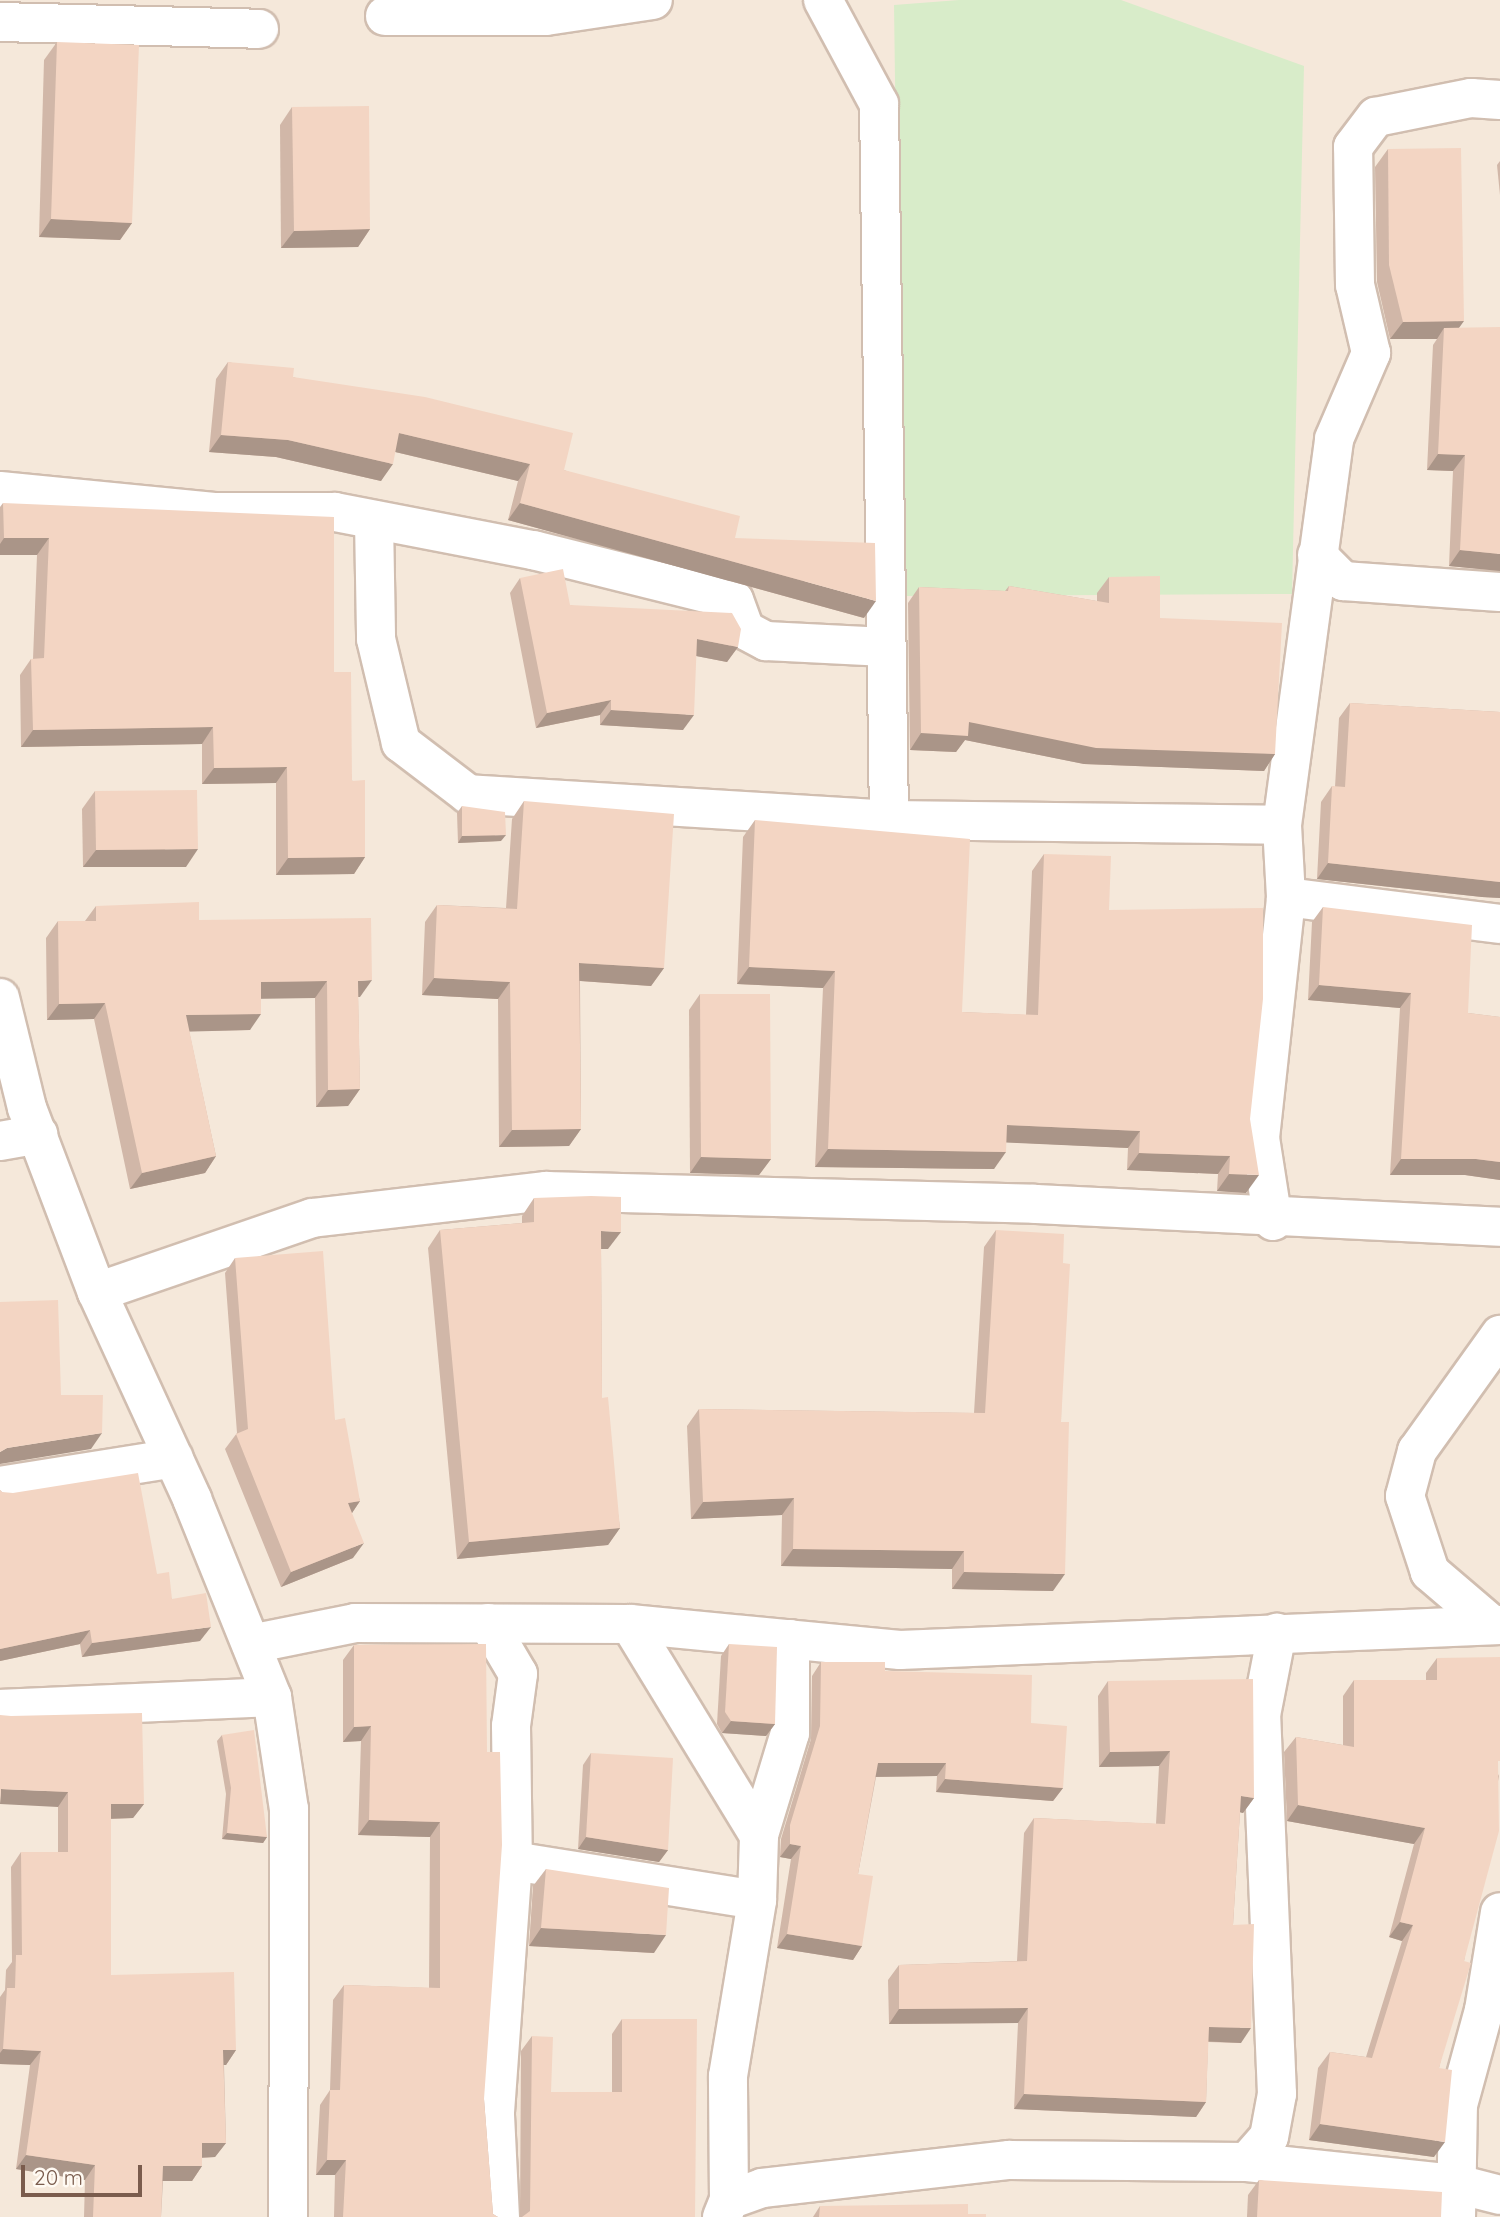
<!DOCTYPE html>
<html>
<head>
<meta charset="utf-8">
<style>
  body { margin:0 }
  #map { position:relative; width:1500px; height:2217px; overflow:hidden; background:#fdf6ec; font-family:Quicksand,sans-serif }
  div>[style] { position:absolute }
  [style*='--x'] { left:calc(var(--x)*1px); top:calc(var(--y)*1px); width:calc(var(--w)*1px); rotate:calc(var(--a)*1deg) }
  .residential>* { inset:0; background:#f5e8da }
  .green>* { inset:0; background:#d8ecc9 }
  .roads { filter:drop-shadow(2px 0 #d1beb0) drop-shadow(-2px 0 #d1beb0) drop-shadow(0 2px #d1beb0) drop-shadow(0 -2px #d1beb0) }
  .minor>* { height:38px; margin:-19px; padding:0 19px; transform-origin:19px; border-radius:19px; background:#fff }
  .wall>* { inset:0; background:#d1b7a8 }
  .shaded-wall>* { inset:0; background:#aa9588 }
  .building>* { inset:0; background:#f3d5c3 }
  span { translate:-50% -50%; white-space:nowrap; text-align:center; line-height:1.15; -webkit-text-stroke:7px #fffaf3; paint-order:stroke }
  .scale { position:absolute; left:21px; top:2165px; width:121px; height:32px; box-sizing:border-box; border:4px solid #7a5c4d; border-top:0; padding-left:9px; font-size:21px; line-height:24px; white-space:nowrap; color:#7a5c4d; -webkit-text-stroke:5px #fffaf3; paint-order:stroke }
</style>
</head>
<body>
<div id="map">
  <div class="residential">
    <i style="clip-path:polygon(0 0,1500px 0,1500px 2217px,0 2217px)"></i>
  </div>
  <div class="green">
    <i style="clip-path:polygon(959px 0,1121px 0,1304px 66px,1292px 594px,902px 596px,894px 5px)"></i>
  </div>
  <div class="roads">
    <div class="minor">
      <i style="--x:823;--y:0;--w:118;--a:61.7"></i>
      <i style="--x:879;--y:104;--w:716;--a:89.2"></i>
      <i style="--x:385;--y:16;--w:161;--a:0"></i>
      <i style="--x:546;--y:16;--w:108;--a:-8.5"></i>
      <i style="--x:0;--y:22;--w:259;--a:1.5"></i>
      <i style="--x:0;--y:491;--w:215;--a:5.6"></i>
      <i style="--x:214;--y:512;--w:121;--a:0"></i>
      <i style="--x:335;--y:512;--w:202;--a:10.9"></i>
      <i style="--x:533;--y:550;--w:207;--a:14"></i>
      <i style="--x:734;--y:600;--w:32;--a:70"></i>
      <i style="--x:745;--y:630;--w:24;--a:28"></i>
      <i style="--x:766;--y:641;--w:120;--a:2.9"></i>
      <i style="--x:374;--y:520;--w:119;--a:89"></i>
      <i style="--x:376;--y:639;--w:107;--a:76.5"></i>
      <i style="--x:401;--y:743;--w:84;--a:37.3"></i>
      <i style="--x:468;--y:794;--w:422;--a:3.5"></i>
      <i style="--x:889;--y:820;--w:393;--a:0.7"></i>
      <i style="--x:1317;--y:555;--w:37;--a:45"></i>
      <i style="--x:1343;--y:581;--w:157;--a:4"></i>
      <i style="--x:1286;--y:897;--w:216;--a:7.2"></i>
      <i style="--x:0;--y:998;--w:113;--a:76.2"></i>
      <i style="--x:27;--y:1108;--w:197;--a:69.2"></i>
      <i style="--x:97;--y:1292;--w:228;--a:65.3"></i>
      <i style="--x:192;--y:1499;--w:214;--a:68"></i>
      <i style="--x:272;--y:1697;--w:113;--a:81.4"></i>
      <i style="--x:289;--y:1809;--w:408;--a:90.1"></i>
      <i style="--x:0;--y:1141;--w:39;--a:-10"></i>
      <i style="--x:1273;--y:1221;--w:84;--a:-98.9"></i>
      <i style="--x:1260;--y:1138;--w:242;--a:-83.8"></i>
      <i style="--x:1286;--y:897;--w:72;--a:-93.2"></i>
      <i style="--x:1282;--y:825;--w:389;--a:-82.3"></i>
      <i style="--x:1334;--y:439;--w:94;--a:-66.7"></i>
      <i style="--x:1371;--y:353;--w:70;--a:-103.2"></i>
      <i style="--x:1355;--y:285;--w:138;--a:-90.8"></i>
      <i style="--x:1353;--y:147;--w:38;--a:-53"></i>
      <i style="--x:1376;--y:117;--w:97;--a:-11.3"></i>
      <i style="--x:1471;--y:98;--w:29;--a:4"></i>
      <i style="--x:97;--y:1292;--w:227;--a:-19"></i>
      <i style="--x:312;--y:1218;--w:236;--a:-6.6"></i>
      <i style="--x:546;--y:1191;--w:489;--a:1.5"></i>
      <i style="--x:1035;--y:1204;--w:466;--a:2.8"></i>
      <i style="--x:0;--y:1486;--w:176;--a:-9.1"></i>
      <i style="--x:488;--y:1623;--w:59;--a:59.5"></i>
      <i style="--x:518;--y:1674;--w:52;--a:97.7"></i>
      <i style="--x:511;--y:1726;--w:135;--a:89.2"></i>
      <i style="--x:513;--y:1861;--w:255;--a:94.1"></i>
      <i style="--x:495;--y:2115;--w:102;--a:87.2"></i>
      <i style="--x:630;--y:1624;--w:247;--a:58.6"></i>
      <i style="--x:1492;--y:1625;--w:82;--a:-139.5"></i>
      <i style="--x:1430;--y:1572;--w:80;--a:-108.2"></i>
      <i style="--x:1405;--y:1496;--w:47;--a:-75.1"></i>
      <i style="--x:1417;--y:1451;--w:143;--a:-54.4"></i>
      <i style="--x:251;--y:1644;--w:106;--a:-11.4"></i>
      <i style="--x:355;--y:1623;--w:275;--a:0.2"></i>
      <i style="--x:630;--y:1624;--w:271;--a:5.5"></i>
      <i style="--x:900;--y:1650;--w:601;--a:-2.39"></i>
      <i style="--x:0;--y:1709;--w:272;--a:-2.5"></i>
      <i style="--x:513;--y:1861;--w:247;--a:9.1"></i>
      <i style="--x:1247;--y:2162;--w:33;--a:-49"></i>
      <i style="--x:1269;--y:2137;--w:44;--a:-79.5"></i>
      <i style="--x:1277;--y:2094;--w:379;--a:-92.4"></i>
      <i style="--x:1261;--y:1715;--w:84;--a:-79"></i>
      <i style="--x:729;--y:2200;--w:35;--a:-20"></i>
      <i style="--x:762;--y:2188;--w:249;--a:-6.5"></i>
      <i style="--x:1009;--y:2160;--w:238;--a:0.5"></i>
      <i style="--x:1247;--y:2162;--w:211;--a:6"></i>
      <i style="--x:1457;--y:2184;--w:44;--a:14.3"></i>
      <i style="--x:722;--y:2217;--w:18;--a:-68"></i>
      <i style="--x:729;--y:2200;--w:124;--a:-90.5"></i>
      <i style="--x:728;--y:2076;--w:178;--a:-80.6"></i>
      <i style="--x:757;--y:1900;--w:65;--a:-88.2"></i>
      <i style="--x:759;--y:1835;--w:107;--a:-73.1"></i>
      <i style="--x:790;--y:1733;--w:94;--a:-90"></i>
      <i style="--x:1456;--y:2217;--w:112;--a:-89"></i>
      <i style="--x:1458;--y:2105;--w:98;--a:-74.7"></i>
      <i style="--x:1484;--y:2010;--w:99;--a:-80.7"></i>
    </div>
  </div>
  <div class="wall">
    <i style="clip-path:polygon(57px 42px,132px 223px,120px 240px,39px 237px,44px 60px)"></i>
    <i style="clip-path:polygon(292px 107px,370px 229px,358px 247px,281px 248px,280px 125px)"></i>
    <i style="clip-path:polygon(1388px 149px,1459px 328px,1500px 571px,1449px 566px,1453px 471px,1427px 470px,1433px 345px,1437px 339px,1390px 339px,1377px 282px,1375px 167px)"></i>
    <i style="clip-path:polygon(1500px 161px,1500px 195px,1497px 165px)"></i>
    <i style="clip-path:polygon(228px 362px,293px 377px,564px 470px,735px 538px,864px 618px,508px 520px,518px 481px,395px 452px,381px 481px,276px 457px,209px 452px,216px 379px)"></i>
    <i style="clip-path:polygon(3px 503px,334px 672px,365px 857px,354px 874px,276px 875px,276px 783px,202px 784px,202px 744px,21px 747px,20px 675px,31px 659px,33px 659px,37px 555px,0 555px,0 507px)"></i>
    <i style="clip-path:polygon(1109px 577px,1160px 618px,1275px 754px,1264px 771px,1084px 764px,965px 740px,956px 752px,910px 750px,908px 603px,919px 587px,1005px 591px,1009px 586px,1097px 601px,1097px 593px)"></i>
    <i style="clip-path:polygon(520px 578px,570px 605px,738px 647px,727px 662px,696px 656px,683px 730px,600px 725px,600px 715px,536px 728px,510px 593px)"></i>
    <i style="clip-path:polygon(1350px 703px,1500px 712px,1500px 898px,1482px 897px,1317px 879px,1321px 802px,1332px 786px,1335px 787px,1339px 718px)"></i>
    <i style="clip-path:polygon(95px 791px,186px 867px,83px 867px,82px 809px)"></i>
    <i style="clip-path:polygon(524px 801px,664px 968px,651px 986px,580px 981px,581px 1129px,569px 1146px,499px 1147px,498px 999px,422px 995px,425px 922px,437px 905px,506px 908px,512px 819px)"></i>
    <i style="clip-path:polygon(462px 806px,501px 841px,458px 843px,457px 813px)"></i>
    <i style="clip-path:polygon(755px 820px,962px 1012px,1026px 1015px,1032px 871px,1044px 854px,1109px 910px,1250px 1119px,1246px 1193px,1217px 1191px,1218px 1174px,1127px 1170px,1128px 1148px,1006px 1142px,994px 1169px,815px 1167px,823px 988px,737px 984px,743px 837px)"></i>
    <i style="clip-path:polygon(96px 906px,199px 920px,360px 997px,358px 997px,360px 1089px,348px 1106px,316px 1107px,315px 998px,261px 998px,250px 1030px,189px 1031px,216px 1156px,205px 1173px,130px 1189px,94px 1019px,47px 1020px,46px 938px,58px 921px,85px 921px)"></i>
    <i style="clip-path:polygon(1323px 907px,1468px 1013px,1500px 1017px,1500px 1180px,1465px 1175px,1390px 1175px,1400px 1008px,1308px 1000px,1312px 922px)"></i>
    <i style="clip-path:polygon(700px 994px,771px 1159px,759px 1175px,690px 1173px,689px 1010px)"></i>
    <i style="clip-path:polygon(534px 1198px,608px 1249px,601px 1249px,602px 1398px,620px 1528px,608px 1545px,457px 1559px,428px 1248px,440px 1230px,522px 1223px,522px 1216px)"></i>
    <i style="clip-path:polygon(996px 1230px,1063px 1263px,1061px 1422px,1053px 1591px,952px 1589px,952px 1569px,781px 1566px,782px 1515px,691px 1519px,687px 1426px,699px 1409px,974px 1413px,984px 1247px)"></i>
    <i style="clip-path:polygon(235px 1258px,335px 1420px,360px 1501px,352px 1513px,353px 1558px,281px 1587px,225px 1449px,237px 1433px,225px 1273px)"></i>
    <i style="clip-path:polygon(0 1490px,2px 1492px,157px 1574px,172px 1599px,200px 1641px,82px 1657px,80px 1644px,0 1661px)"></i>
    <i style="clip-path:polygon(486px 1644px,484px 2099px,493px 2214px,498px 2217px,334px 2217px,335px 2175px,316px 2175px,320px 2105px,330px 2090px,333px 2000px,344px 1985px,429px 1988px,430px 1837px,358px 1835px,361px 1741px,343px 1742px,343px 1660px,354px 1645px)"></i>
    <i style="clip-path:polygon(729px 1644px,775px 1724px,766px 1736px,722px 1733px,717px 1724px,721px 1656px)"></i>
    <i style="clip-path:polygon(1437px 1658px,1499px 1776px,1464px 1961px,1439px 2068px,1434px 2157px,1309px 2140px,1318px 2068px,1330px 2052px,1366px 2057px,1402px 1941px,1389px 1937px,1414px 1844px,1287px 1821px,1284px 1752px,1296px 1737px,1343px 1745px,1343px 1696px,1354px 1680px,1426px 1680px,1426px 1673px)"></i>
    <i style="clip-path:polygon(821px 1662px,885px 1671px,1031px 1723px,1063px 1788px,1053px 1801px,936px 1792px,937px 1776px,876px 1777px,858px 1874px,862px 1946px,853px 1960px,777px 1948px,791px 1859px,780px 1857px,781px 1839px,811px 1739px,812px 1676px)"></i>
    <i style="clip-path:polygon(1108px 1681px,1254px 1798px,1243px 1813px,1240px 1812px,1233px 1925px,1241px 2043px,1208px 2042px,1206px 2102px,1196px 2117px,1014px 2109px,1018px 2023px,889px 2024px,888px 1980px,899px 1965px,1017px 1961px,1024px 1833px,1034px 1818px,1156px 1824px,1159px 1766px,1099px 1767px,1098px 1696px)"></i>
    <i style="clip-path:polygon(0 1715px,144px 1804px,133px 1818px,111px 1819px,111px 1975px,236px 2050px,226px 2065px,224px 2065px,226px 2143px,215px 2157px,202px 2158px,202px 2166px,192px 2181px,163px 2181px,161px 2217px,84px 2217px,85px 2180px,16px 2169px,30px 2065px,0 2064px,0 1997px,5px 1990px,6px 1970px,12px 1962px,11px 1867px,21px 1852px,58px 1852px,58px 1807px)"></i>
    <i style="clip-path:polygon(222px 1735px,267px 1837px,263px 1843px,222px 1839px,226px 1794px,217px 1741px)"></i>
    <i style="clip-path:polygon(591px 1753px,668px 1850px,659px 1862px,578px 1849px,583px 1765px)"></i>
    <i style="clip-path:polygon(546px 1869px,654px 1953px,529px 1946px,533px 1886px)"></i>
    <i style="clip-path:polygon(622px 2019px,695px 2217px,520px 2217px,521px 2051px,532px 2036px,551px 2092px,612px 2092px,612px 2034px)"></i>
    <i style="clip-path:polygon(1259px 2180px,1441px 2217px,1247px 2217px,1248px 2195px)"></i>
    <i style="clip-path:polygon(820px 2206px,968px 2214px,986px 2217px,813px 2217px)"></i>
  </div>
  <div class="shaded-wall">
    <i style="clip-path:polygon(51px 219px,132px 223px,120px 240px,39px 237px)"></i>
    <i style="clip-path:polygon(370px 229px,358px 247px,281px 248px,294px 231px)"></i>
    <i style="clip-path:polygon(1464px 321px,1451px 339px,1444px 328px,1437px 339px,1390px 339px,1403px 322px)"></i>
    <i style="clip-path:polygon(399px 433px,530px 464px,518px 481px,387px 450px)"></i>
    <i style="clip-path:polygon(221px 435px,288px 440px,393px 464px,381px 481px,276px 457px,209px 452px)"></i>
    <i style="clip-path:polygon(1438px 454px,1465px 455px,1453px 471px,1427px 470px)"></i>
    <i style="clip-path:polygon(520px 503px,876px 601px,864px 618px,508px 520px)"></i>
    <i style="clip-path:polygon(4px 538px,49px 538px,37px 555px,0 555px,0 544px)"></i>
    <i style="clip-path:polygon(1460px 550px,1500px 554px,1500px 571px,1449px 566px)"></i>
    <i style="clip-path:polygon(697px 639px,738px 647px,727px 662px,686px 654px)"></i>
    <i style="clip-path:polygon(611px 700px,600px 715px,536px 728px,547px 713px)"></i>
    <i style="clip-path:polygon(611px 710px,694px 715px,683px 730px,600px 725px)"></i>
    <i style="clip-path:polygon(969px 722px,1275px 754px,1264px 771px,1084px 764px,965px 740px,956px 752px,910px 750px,921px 733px)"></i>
    <i style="clip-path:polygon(213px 727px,202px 744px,21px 747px,33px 730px)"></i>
    <i style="clip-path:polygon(287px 767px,276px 783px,202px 784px,214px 768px)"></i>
    <i style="clip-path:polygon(506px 835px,501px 841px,458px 843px,462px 836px)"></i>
    <i style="clip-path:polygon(198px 849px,186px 867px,83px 867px,96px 850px)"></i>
    <i style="clip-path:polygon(365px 857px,354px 874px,276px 875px,288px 858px)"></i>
    <i style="clip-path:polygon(1328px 863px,1500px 882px,1500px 898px,1482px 897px,1317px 879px)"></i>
    <i style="clip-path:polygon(579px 963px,664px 968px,651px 986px,567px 980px)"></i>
    <i style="clip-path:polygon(749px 967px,835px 971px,823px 988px,737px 984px)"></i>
    <i style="clip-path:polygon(434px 978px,510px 982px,498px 999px,422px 995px)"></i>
    <i style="clip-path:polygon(372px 980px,360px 997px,346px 997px,358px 981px)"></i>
    <i style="clip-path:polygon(327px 981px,315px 998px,249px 999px,261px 982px)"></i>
    <i style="clip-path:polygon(1319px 985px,1411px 993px,1400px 1008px,1308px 1000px)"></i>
    <i style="clip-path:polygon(105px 1003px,94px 1019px,47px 1020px,59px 1004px)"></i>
    <i style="clip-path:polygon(261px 1014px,250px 1030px,174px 1032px,186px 1015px)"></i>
    <i style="clip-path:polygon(360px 1089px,348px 1106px,316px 1107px,328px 1090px)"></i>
    <i style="clip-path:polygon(1007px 1125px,1140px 1131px,1128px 1148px,995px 1142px)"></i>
    <i style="clip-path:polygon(581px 1129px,569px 1146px,499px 1147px,512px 1130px)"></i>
    <i style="clip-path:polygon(828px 1149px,1006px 1152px,994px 1169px,815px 1167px)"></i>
    <i style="clip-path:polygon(1139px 1153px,1230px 1156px,1218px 1174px,1127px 1170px)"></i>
    <i style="clip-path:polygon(216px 1156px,205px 1173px,130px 1189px,142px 1173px)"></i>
    <i style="clip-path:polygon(701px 1157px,771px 1159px,759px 1175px,690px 1173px)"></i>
    <i style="clip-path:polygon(1401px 1159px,1476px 1159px,1500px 1162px,1500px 1180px,1465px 1175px,1390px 1175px)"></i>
    <i style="clip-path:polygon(1229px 1174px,1259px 1175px,1246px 1193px,1217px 1191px)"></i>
    <i style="clip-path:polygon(601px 1231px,621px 1232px,608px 1249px,589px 1249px)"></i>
    <i style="clip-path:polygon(102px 1433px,91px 1449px,0 1464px,0 1452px,7px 1448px)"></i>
    <i style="clip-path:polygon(794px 1498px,782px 1515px,691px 1519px,703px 1502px)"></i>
    <i style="clip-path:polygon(360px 1501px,350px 1516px,348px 1503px)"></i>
    <i style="clip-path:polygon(620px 1528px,608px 1545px,457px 1559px,469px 1542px)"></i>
    <i style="clip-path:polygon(364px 1543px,353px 1558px,281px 1587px,291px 1572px)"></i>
    <i style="clip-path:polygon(793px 1549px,964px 1551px,952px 1569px,781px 1566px)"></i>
    <i style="clip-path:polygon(964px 1572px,1065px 1574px,1053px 1591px,952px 1589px)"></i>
    <i style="clip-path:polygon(211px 1627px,200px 1641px,82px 1657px,92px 1643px)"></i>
    <i style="clip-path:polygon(90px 1630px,80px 1644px,0 1661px,0 1649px)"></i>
    <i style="clip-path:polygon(731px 1721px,775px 1724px,766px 1736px,722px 1733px)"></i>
    <i style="clip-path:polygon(371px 1726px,361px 1741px,343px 1742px,354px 1727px)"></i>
    <i style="clip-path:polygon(1170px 1751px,1159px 1766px,1099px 1767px,1110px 1752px)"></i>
    <i style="clip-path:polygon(878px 1763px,946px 1763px,937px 1776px,869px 1777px)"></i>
    <i style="clip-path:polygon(945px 1779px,1063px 1788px,1053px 1801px,936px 1792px)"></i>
    <i style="clip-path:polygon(1px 1789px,68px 1792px,58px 1807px,0 1804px)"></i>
    <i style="clip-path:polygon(1241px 1796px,1254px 1798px,1243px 1813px,1231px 1810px)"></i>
    <i style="clip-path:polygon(111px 1804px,144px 1804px,133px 1818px,101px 1819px)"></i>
    <i style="clip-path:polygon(1298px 1805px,1425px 1828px,1414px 1844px,1287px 1821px)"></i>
    <i style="clip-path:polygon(369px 1820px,440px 1822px,430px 1837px,358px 1835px)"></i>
    <i style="clip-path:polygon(227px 1833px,267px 1837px,263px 1843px,222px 1839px)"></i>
    <i style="clip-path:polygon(586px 1837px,668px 1850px,659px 1862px,578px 1849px)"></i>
    <i style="clip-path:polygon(790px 1844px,801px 1846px,791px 1859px,780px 1857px)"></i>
    <i style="clip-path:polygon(1400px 1922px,1413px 1925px,1402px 1941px,1389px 1937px)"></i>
    <i style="clip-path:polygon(541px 1928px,666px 1935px,654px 1953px,529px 1946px)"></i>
    <i style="clip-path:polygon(787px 1934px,862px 1946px,853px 1960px,777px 1948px)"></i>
    <i style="clip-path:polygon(1028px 2008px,1018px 2023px,889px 2024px,899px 2009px)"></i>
    <i style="clip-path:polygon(1209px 2027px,1251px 2028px,1241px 2043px,1199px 2041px)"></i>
    <i style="clip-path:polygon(3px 2049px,41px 2051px,30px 2065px,0 2064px,0 2053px)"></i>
    <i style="clip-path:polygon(223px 2050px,236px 2050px,226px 2065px,213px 2065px)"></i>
    <i style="clip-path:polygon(1024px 2094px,1206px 2102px,1196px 2117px,1014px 2109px)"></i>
    <i style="clip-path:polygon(1320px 2124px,1445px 2142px,1434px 2157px,1309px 2140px)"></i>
    <i style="clip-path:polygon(202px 2143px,226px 2143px,215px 2157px,191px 2158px)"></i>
    <i style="clip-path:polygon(26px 2155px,95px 2165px,85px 2180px,16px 2169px)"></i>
    <i style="clip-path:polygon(327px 2160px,346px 2160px,335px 2175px,316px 2175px)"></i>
    <i style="clip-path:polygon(163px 2166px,202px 2166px,192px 2181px,153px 2181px)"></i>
  </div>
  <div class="building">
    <i style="clip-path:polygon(57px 42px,139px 45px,132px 223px,51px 219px)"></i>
    <i style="clip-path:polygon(369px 106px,370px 229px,294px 231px,292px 107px)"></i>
    <i style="clip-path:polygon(1461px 148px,1464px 321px,1403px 322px,1389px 265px,1388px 149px)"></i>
    <i style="clip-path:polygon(1500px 327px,1500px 554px,1460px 550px,1465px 455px,1438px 454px,1444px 328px)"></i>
    <i style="clip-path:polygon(228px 362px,294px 368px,293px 377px,425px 397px,573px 433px,564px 470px,740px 516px,735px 538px,875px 543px,876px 601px,520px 503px,530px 464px,399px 433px,393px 464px,288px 440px,221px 435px)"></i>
    <i style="clip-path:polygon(3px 503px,334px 517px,334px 672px,351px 672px,352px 781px,365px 780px,365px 857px,288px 858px,287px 767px,214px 768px,213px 727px,33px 730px,31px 659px,44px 658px,49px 538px,4px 538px)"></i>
    <i style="clip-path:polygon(563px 569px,570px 605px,732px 613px,741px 629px,738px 647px,697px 639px,694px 715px,611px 710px,611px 700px,547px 713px,520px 578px)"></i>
    <i style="clip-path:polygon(1160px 576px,1160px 618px,1282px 623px,1275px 754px,1096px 748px,969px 722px,968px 736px,921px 733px,919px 587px,1008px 591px,1009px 586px,1109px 603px,1109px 577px)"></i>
    <i style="clip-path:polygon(1350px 703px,1500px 712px,1500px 882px,1328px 863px,1332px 786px,1345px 787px)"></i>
    <i style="clip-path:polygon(197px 790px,198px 849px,96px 850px,95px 791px)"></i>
    <i style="clip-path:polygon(524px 801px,674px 814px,664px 968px,579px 963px,581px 1129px,512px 1130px,510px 982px,434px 978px,437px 905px,517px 909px)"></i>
    <i style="clip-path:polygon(462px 806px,505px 812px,506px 835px,462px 836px)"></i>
    <i style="clip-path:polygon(755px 820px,970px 839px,962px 1012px,1038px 1015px,1044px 854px,1111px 856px,1109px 910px,1263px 908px,1263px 999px,1250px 1119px,1259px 1175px,1229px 1174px,1230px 1156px,1139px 1153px,1140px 1131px,1007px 1125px,1006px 1152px,828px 1149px,835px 971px,749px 967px)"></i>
    <i style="clip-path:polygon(199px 902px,199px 920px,371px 918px,372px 980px,358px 981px,360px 1089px,328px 1090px,327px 981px,261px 982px,261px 1014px,186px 1015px,216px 1156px,142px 1173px,105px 1003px,59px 1004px,58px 921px,96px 921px,96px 906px)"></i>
    <i style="clip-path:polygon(1323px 907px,1472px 925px,1468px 1013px,1500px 1017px,1500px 1162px,1476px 1159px,1401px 1159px,1411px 993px,1319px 985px)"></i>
    <i style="clip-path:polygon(700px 994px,770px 994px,771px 1159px,701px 1157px)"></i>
    <i style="clip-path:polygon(591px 1196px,621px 1197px,621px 1232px,601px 1231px,602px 1398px,608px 1397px,620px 1528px,469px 1542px,440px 1230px,534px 1222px,534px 1198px)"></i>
    <i style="clip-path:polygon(996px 1230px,1064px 1234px,1063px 1263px,1070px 1264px,1061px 1422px,1069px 1422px,1065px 1574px,964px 1572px,964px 1551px,793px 1549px,794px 1498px,703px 1502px,699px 1409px,985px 1413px)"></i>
    <i style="clip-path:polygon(323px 1251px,335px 1420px,345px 1418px,360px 1501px,348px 1503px,364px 1543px,291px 1572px,236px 1434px,248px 1429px,235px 1258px)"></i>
    <i style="clip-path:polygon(58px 1300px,61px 1395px,103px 1395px,102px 1433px,7px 1448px,0 1452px,0 1302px)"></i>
    <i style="clip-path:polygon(138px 1473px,157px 1574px,169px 1572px,172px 1599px,206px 1593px,211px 1627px,92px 1643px,90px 1630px,0 1649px,0 1490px,2px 1492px,13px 1493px)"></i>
    <i style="clip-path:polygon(486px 1644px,487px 1752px,500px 1752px,502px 1845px,484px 2099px,493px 2214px,498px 2217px,343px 2217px,346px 2160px,327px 2160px,330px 2090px,340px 2090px,344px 1985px,440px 1988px,440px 1822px,369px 1820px,371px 1726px,354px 1727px,354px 1645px)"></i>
    <i style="clip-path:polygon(729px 1644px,777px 1647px,775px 1724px,731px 1721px,725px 1712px)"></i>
    <i style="clip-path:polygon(1500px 1657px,1500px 1761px,1498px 1761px,1499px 1831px,1464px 1961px,1471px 1963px,1439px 2068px,1452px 2070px,1445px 2142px,1320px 2124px,1330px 2052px,1372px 2058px,1413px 1925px,1400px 1922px,1425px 1828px,1298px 1805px,1296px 1737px,1354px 1747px,1354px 1680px,1437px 1680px,1437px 1658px)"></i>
    <i style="clip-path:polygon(821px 1662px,885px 1662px,885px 1671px,1032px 1675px,1031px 1723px,1067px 1726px,1063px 1788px,945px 1779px,946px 1763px,878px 1763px,858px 1874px,873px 1876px,862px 1946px,787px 1934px,801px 1846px,790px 1844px,790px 1825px,820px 1726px)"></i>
    <i style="clip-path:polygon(1253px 1679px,1254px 1798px,1241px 1796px,1233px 1925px,1254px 1924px,1251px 2028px,1209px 2027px,1206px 2102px,1024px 2094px,1028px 2008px,899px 2009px,899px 1965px,1027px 1961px,1034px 1818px,1165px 1824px,1170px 1751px,1110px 1752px,1108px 1681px)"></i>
    <i style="clip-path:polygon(142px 1713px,144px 1804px,111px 1804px,111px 1975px,234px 1972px,236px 2050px,223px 2050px,226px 2143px,202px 2143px,202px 2166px,163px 2166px,161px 2217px,93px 2217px,95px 2165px,26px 2155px,41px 2051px,3px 2049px,7px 1988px,15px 1988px,16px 1955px,22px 1955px,21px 1852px,68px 1852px,68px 1792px,1px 1789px,0 1803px,0 1715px,11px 1716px)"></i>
    <i style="clip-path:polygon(254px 1730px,267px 1837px,227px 1833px,231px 1788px,222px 1735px)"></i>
    <i style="clip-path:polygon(591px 1753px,673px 1758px,668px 1850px,586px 1837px)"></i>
    <i style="clip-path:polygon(546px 1869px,669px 1888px,666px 1935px,541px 1928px)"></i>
    <i style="clip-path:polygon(622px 2019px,697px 2019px,695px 2217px,522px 2217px,530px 2211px,532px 2036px,553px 2037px,551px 2092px,622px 2092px)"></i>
    <i style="clip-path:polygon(1259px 2180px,1442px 2192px,1441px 2217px,1257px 2217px)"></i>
    <i style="clip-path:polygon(968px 2204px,968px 2214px,986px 2214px,986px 2217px,819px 2217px,820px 2206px)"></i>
  </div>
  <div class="scale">20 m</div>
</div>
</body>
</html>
